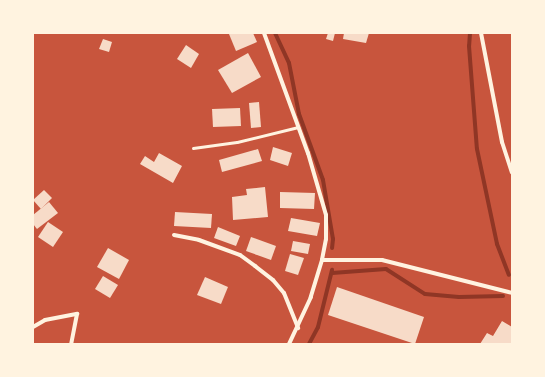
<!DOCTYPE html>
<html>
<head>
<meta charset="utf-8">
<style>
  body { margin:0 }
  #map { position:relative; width:545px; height:377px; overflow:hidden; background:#c8553d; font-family:"Work Sans",sans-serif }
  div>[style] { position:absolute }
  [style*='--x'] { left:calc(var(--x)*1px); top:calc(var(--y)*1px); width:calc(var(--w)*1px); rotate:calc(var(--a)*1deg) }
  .stream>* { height:4px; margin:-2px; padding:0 2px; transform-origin:2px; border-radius:2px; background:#8f3625 }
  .building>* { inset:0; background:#f7dbc8 }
  .service>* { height:3px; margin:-1.5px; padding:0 1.5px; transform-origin:1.5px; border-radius:1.5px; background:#fff3e0 }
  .minor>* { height:4px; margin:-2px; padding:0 2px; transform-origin:2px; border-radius:2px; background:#fff3e0 }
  span { translate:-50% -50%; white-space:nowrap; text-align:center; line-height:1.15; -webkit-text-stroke:4px #fff3e0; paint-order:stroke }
  .frame { position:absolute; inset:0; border:34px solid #fff3e0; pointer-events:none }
</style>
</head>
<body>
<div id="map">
  <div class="stream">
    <i style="--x:275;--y:33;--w:33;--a:65"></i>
    <i style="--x:289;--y:63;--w:52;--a:78.9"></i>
    <i style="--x:299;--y:114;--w:70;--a:70"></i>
    <i style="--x:323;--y:180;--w:60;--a:80.4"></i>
    <i style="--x:333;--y:239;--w:9;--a:96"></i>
    <i style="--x:470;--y:33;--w:13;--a:94"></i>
    <i style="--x:469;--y:46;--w:103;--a:85.6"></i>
    <i style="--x:477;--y:149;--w:97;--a:78.1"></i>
    <i style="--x:497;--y:244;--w:33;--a:69"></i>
    <i style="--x:332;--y:273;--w:54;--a:-4.2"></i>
    <i style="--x:386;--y:269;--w:46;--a:32.7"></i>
    <i style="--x:425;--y:294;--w:34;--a:5"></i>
    <i style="--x:459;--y:297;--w:44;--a:-1.3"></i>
    <i style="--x:309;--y:344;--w:19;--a:-62"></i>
    <i style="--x:318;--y:327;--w:59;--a:-76.2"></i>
  </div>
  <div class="building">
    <i style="clip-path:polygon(232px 33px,253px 33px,257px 42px,236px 51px,229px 34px)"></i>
    <i style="clip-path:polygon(328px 33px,335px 33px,333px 41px,326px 39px)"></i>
    <i style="clip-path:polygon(344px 33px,369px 33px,366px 43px,343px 39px)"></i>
    <i style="clip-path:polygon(103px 39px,112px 42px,109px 52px,99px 49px)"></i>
    <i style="clip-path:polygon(186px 45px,199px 54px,191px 68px,177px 59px)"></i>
    <i style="clip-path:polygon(248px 53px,261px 77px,232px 93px,218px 70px)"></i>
    <i style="clip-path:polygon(259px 102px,261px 127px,251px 128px,249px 103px)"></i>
    <i style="clip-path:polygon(240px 108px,241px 126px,213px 127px,212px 109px)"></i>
    <i style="clip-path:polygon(273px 147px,292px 153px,288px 166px,270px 160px)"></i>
    <i style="clip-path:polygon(258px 149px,262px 161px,222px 172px,219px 160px)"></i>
    <i style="clip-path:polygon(159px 153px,182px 166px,173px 183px,140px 164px,145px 156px,154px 162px)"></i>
    <i style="clip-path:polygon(265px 187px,268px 217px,233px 220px,232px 197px,247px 195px,246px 189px)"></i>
    <i style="clip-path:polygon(44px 190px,52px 198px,41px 209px,33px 200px)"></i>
    <i style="clip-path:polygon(280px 192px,315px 193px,314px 209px,280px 208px)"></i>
    <i style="clip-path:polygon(49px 202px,58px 213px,37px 229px,33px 224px,33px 215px)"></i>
    <i style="clip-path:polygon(175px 212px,212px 214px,211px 228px,174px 226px)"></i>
    <i style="clip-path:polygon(291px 218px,320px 223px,317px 236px,288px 231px)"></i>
    <i style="clip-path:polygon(48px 222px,63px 232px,53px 247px,38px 237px)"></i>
    <i style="clip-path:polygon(218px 227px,240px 236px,236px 246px,214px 238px)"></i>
    <i style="clip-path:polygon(251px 237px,276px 246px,271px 260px,246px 251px)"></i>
    <i style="clip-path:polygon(293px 241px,310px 244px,308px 254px,291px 251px)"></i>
    <i style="clip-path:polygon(108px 248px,129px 260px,119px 279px,97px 267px)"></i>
    <i style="clip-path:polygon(290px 254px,304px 258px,298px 275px,285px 271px)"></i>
    <i style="clip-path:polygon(103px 276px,118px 285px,110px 298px,95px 289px)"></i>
    <i style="clip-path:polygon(205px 277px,228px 287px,221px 304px,197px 295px)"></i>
    <i style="clip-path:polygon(337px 287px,424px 317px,415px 344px,328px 315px)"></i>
    <i style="clip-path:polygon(502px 321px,512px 327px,512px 344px,480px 344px,487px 333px,493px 336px)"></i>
  </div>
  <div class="service">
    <i style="--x:193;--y:148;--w:44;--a:-7.8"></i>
    <i style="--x:237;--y:142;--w:63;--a:-13.8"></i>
  </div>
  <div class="minor">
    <i style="--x:264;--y:33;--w:128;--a:69.9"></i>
    <i style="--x:308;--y:153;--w:65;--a:73.8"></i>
    <i style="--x:326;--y:215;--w:24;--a:90"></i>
    <i style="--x:326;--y:239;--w:21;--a:101"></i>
    <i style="--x:322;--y:260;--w:39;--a:107"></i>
    <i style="--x:311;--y:297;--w:52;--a:115.1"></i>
    <i style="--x:481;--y:33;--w:111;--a:79.1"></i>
    <i style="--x:502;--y:142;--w:32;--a:72"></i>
    <i style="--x:174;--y:235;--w:25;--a:11"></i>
    <i style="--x:199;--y:240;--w:44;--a:20.1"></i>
    <i style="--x:240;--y:255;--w:19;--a:36"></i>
    <i style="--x:255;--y:266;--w:23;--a:38"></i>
    <i style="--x:273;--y:280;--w:17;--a:50"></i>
    <i style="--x:284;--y:293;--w:38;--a:68"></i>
    <i style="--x:322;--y:260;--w:60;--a:0"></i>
    <i style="--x:382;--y:260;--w:134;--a:14.2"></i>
    <i style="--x:33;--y:327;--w:14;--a:-30"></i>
    <i style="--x:45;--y:320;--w:33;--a:-11"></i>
    <i style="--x:77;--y:314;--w:31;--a:101"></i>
  </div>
  <div class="frame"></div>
</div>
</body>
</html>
